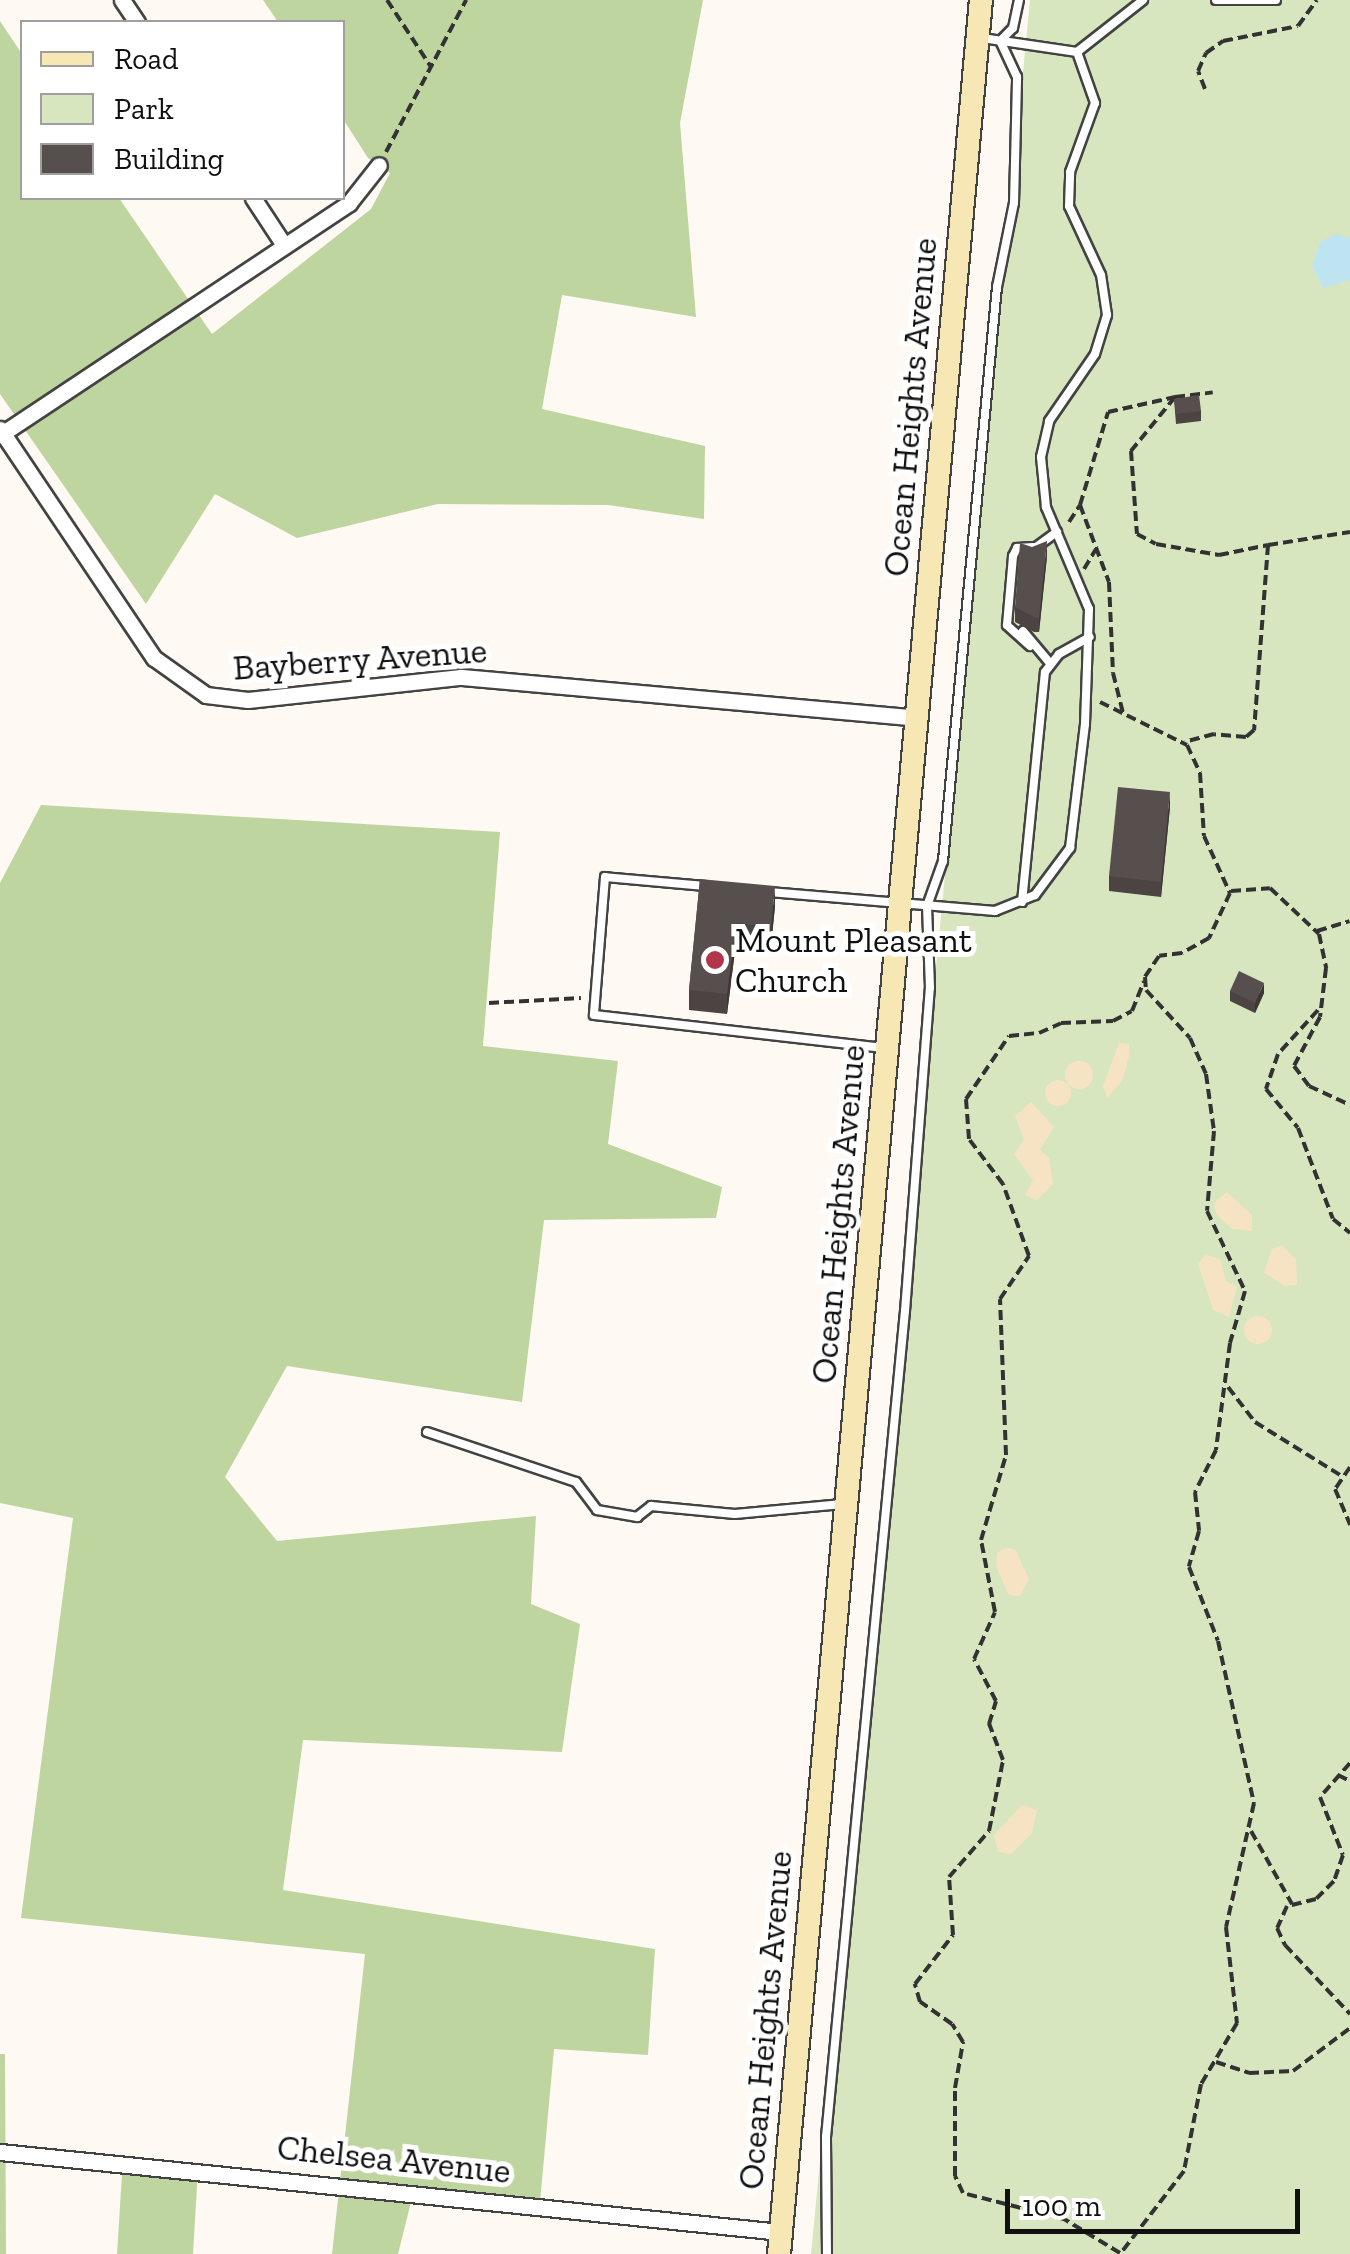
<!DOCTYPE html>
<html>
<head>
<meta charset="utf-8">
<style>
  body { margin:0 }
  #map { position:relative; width:1350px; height:2254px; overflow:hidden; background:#fefaf3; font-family:"Zilla Slab",serif }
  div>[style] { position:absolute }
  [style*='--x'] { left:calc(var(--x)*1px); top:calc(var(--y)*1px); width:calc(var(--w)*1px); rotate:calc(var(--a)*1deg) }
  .green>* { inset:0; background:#d8e6c0 }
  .forest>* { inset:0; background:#bfd5a0 }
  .sand>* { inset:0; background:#f5e3c4 }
  .round { border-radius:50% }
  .water>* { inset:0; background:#bde4f0 }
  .path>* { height:4px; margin-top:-2px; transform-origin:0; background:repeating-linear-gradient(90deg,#323232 0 10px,transparent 0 15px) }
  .roads { filter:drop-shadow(2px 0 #434343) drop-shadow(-2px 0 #434343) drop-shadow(0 2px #434343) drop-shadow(0 -2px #434343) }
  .service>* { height:8px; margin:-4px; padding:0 4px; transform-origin:4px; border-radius:4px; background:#fff }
  .minor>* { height:15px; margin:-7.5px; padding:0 7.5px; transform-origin:7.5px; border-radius:7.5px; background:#fff }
  .secondary>* { height:22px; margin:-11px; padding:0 11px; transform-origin:11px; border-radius:11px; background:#f7e7b5 }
  .wall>* { inset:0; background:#4b4442 }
  .shaded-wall>* { inset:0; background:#3d3736 }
  .building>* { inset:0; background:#574f4d }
  .dots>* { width:28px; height:28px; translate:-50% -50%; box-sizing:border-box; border:5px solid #fff; border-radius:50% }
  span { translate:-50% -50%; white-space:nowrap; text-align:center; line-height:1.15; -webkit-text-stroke:10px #fff; paint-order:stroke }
  .street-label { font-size:35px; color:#101010 }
  .poi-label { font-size:35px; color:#101010 }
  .left { translate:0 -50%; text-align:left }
  .legend { position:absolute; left:20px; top:20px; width:325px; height:180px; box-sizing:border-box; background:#fff; border:2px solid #9f9f9f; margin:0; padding:12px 18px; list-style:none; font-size:30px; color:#101010 }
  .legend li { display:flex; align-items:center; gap:20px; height:50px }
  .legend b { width:50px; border:2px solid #9f9f9f }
  .scale { position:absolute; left:1005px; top:2189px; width:295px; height:45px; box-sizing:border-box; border:5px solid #101010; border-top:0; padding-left:12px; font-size:30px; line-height:35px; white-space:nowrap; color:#101010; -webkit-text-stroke:8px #fff; paint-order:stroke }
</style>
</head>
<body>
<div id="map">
  <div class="green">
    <i style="clip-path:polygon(1030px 0,1350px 0,1350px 2254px,811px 2254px)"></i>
  </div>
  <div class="forest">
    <i style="clip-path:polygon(263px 0,703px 0,680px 123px,696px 317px,562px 295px,542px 409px,705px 446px,704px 519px,608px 505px,438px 504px,297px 538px,215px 494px,146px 604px,0 394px,0 21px,22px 54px,22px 198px,119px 198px,212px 334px,371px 209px,390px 173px,368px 158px,343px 119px,342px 22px,278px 22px)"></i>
    <i style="clip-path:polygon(41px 805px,500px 832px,483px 1046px,618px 1061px,608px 1144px,722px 1187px,716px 1218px,544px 1220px,522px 1402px,287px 1366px,225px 1477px,277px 1541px,536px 1516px,531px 1604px,580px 1624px,562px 1752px,303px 1740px,283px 1890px,655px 1949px,648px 2055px,554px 2049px,540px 2202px,414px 2190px,398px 2254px,332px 2254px,365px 1954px,21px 1918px,73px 1518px,0 1503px,0 883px)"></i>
    <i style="clip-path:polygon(0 2054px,5px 2054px,6px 2254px,0 2254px)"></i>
    <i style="clip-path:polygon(123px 2158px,198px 2169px,193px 2254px,117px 2254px)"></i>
  </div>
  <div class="sand">
    <i style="clip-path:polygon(1119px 1043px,1129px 1044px,1129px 1056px,1122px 1081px,1107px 1098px,1103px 1086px)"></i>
    <i class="round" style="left:1065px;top:1061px;width:28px;height:28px"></i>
    <i class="round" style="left:1045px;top:1080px;width:26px;height:26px"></i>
    <i style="clip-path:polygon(1031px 1102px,1054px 1127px,1040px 1150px,1049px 1158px,1053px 1184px,1037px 1200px,1025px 1195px,1033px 1180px,1014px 1154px,1024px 1139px,1015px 1116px)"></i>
    <i style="clip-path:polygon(1227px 1192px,1252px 1215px,1252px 1231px,1232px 1229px,1216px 1214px,1214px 1203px)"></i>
    <i style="clip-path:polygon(1282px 1245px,1296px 1260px,1297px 1285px,1285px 1286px,1264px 1273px,1272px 1249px)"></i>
    <i style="clip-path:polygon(1205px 1255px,1220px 1259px,1226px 1281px,1237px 1287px,1229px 1317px,1213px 1310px,1198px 1264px)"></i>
    <i class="round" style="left:1244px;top:1316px;width:28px;height:28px"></i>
    <i style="clip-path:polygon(1006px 1548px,1015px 1549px,1029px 1579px,1020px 1596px,1009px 1595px,996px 1567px,997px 1553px)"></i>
    <i style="clip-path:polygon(1022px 1805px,1037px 1810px,1032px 1833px,1011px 1854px,998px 1852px,994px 1835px)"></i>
  </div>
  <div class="water">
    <i style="clip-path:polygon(1336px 234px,1350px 238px,1350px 280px,1323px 288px,1312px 267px,1320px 242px)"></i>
  </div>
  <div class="path">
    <i style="--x:387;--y:0;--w:80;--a:56.7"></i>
    <i style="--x:1205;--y:89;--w:19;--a:-111"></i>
    <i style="--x:1198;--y:71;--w:20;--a:-66"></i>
    <i style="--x:1206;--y:53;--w:21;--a:-35"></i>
    <i style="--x:1223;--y:41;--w:76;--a:-11.3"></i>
    <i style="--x:1298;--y:26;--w:32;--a:-54"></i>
    <i style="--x:386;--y:152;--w:172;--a:-62.2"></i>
    <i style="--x:1175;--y:397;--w:38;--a:-7"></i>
    <i style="--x:1080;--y:505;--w:97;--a:-73.2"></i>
    <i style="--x:1108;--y:412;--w:69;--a:-12.6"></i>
    <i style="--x:1175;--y:397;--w:70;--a:129.2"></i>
    <i style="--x:1131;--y:451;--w:83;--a:85.9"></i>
    <i style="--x:1137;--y:534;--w:21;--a:28"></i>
    <i style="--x:1156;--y:544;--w:64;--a:9.9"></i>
    <i style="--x:1219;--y:555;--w:50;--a:-11.5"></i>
    <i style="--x:1268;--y:545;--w:186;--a:94.3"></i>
    <i style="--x:1254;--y:730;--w:11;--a:139"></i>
    <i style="--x:1246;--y:737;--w:32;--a:-175"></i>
    <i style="--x:1214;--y:734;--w:30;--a:165"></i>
    <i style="--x:1069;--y:522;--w:20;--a:-57"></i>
    <i style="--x:1080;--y:505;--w:82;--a:69.4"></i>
    <i style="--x:1109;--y:582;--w:91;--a:87.5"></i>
    <i style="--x:1113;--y:673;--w:41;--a:76"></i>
    <i style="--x:1268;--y:545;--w:83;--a:-9"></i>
    <i style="--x:1084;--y:569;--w:23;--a:-59"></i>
    <i style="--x:1100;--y:702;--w:97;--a:26.3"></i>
    <i style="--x:1187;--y:745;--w:31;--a:65"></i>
    <i style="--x:1200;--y:773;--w:63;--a:86.4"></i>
    <i style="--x:1204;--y:836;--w:63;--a:65.5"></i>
    <i style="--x:1230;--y:893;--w:50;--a:115"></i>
    <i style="--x:1209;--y:938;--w:31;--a:151"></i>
    <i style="--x:1182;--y:953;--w:23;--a:173"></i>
    <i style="--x:1159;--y:956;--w:25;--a:124"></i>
    <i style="--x:1145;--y:977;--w:13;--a:86"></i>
    <i style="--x:1146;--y:990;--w:65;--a:47.5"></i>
    <i style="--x:1190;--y:1038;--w:39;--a:66"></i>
    <i style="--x:1206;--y:1074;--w:58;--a:82"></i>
    <i style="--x:1214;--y:1131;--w:80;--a:95"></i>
    <i style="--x:1207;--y:1211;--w:89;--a:64.6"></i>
    <i style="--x:1245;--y:1291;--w:54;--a:106.1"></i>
    <i style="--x:1230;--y:1343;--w:108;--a:97.5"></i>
    <i style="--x:1216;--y:1450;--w:47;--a:116.6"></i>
    <i style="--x:1195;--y:1492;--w:39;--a:84"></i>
    <i style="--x:1199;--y:1531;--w:37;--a:106"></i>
    <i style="--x:1189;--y:1567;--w:79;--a:68.6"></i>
    <i style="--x:1218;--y:1641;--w:166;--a:77.5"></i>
    <i style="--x:1254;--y:1803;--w:127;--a:102.7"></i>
    <i style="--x:1226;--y:1927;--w:97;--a:83.5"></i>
    <i style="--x:1237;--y:2023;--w:71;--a:120.5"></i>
    <i style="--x:1201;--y:2084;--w:89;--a:101.1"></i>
    <i style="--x:1184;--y:2171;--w:105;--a:127.6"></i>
    <i style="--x:1231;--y:891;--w:39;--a:-4"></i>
    <i style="--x:1270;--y:888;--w:67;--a:43.2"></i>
    <i style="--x:1319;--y:934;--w:35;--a:78"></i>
    <i style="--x:1326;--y:968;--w:49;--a:97"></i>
    <i style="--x:1320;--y:1017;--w:55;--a:118"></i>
    <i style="--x:1294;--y:1066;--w:25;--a:53"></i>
    <i style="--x:1309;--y:1086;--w:45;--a:24.9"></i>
    <i style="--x:1317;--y:931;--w:34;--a:-17"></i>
    <i style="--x:489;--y:1003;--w:92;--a:-3.1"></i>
    <i style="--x:1318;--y:1010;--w:59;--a:132.3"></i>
    <i style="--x:1278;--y:1054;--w:37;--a:109"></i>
    <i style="--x:1266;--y:1089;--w:50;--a:50.6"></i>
    <i style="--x:1298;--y:1128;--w:97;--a:69"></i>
    <i style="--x:1333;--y:1219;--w:22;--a:39"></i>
    <i style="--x:1228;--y:1387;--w:44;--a:52.4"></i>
    <i style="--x:1255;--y:1422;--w:100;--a:31.9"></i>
    <i style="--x:1350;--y:1467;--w:27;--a:124"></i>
    <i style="--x:1335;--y:1489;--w:39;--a:67"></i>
    <i style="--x:1350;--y:1763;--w:45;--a:131.4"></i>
    <i style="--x:1320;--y:1797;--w:62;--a:68.4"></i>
    <i style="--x:1343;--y:1855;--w:28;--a:109"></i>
    <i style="--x:1334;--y:1881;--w:25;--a:135"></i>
    <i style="--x:1316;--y:1899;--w:30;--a:166"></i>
    <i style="--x:1287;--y:1906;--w:24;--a:114"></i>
    <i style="--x:1277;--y:1928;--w:19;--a:65"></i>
    <i style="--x:1285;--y:1945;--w:95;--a:46.7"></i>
    <i style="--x:1338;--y:1775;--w:13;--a:27"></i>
    <i style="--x:1251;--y:1831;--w:84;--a:60.7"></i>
    <i style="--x:1216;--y:2062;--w:35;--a:18"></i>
    <i style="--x:1249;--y:2073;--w:44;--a:-2.6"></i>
    <i style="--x:1293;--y:2071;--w:71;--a:-37"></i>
    <i style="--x:1120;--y:2253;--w:66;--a:-148.7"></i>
    <i style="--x:1064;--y:2219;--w:104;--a:-165.6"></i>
    <i style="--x:963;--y:2193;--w:19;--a:-115"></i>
    <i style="--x:955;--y:2176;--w:88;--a:-90"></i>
    <i style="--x:955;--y:2088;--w:47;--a:-80.1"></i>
    <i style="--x:963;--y:2042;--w:21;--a:-121"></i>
    <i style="--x:952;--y:2024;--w:39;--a:-145"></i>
    <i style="--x:920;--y:2002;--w:19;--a:-106"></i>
    <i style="--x:915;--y:1984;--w:62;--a:-52.2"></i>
    <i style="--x:953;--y:1935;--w:58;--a:-93.9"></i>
    <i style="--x:949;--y:1877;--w:61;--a:-49"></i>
    <i style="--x:989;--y:1831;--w:72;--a:-78.8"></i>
    <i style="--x:1003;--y:1760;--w:39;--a:-111"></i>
    <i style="--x:989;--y:1724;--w:24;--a:-73"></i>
    <i style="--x:996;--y:1701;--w:47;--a:-117.6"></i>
    <i style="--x:974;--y:1659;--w:51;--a:-65.9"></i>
    <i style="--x:995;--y:1612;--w:73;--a:-101"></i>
    <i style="--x:981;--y:1540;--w:89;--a:-73.6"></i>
    <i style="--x:1006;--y:1455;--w:156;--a:-92.2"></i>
    <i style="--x:1000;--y:1299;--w:52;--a:-56"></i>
    <i style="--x:1029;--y:1256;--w:77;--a:-109.9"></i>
    <i style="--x:1003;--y:1184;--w:56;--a:-127.1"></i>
    <i style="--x:969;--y:1139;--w:40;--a:-94.3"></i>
    <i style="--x:966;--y:1099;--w:76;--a:-55.7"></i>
    <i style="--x:1009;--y:1036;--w:30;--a:-6"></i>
    <i style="--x:1039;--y:1033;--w:24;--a:-24"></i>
    <i style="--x:1061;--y:1023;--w:52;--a:-2.2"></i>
    <i style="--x:1113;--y:1021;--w:21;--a:-28"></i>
    <i style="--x:1132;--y:1011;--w:32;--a:-68"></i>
  </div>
  <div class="roads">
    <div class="service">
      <i style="--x:1216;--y:0;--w:60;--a:0"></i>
      <i style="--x:982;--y:38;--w:96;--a:8.4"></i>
      <i style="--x:1077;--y:52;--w:84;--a:-38.2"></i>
      <i style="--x:1032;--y:550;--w:31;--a:-36"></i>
      <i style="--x:1023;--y:631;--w:40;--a:50"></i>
      <i style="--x:1030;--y:646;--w:31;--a:-138"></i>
      <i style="--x:1007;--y:625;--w:69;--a:-85"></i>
      <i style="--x:1013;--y:556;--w:9;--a:-63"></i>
      <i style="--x:1017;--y:548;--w:16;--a:-4"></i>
      <i style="--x:705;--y:886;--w:100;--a:-174.9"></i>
      <i style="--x:605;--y:877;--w:138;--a:94.6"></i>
      <i style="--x:594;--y:1015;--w:292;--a:6.5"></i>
      <i style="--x:769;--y:892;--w:227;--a:4.8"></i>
      <i style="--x:995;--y:911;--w:43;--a:-21.8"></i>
      <i style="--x:1035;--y:895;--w:59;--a:-53.3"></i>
      <i style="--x:1070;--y:848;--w:125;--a:-83.1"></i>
      <i style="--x:1085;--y:724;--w:115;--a:-88"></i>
      <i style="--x:1089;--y:609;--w:111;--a:-112.9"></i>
      <i style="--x:1046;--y:507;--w:50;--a:-95.7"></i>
      <i style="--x:1041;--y:457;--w:37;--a:-77"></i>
      <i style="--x:1049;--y:421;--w:81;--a:-55.5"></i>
      <i style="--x:1095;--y:354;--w:41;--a:-72.9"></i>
      <i style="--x:1107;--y:315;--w:40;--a:-98.5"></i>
      <i style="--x:1101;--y:275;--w:76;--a:-114.9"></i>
      <i style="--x:1069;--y:206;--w:34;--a:-88"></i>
      <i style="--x:1070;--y:172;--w:73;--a:-70.1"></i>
      <i style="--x:1095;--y:103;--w:54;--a:-109.4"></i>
      <i style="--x:1022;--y:902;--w:231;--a:-84.3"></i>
      <i style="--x:1045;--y:672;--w:23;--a:-52"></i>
      <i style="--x:1059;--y:654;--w:35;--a:-29"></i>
      <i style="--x:427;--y:1432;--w:157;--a:18.6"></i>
      <i style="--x:576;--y:1482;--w:35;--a:53"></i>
      <i style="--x:597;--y:1510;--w:41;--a:9.9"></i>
      <i style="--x:637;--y:1517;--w:18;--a:-38"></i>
      <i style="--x:651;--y:1506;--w:84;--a:5.4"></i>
      <i style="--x:735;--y:1514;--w:108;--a:-5.3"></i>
      <i style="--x:827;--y:2254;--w:117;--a:-90.5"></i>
      <i style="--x:826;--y:2137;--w:830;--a:-84.54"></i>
      <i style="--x:905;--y:1311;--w:324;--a:-85.6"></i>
      <i style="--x:930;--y:988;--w:82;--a:-92.1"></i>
      <i style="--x:927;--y:906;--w:48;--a:-70.4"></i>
      <i style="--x:943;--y:861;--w:577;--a:-84.63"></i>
      <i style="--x:997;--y:287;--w:86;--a:-78.6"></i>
      <i style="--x:1014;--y:203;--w:126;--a:-88.6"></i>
      <i style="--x:1017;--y:77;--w:40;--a:-115"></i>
      <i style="--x:1000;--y:41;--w:18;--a:-45"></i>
      <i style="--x:1013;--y:28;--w:29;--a:-78"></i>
    </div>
    <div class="minor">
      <i style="--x:122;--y:0;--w:27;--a:56"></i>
      <i style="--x:253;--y:198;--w:56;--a:56.6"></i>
      <i style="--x:0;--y:429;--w:276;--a:56.1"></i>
      <i style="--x:154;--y:658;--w:64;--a:35.4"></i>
      <i style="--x:206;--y:695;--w:42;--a:6.8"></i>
      <i style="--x:248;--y:700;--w:214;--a:-6.2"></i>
      <i style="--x:461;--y:677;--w:459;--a:5.1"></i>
      <i style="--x:0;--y:435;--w:419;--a:-33.6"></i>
      <i style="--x:349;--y:203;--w:48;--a:-51.7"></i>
      <i style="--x:0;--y:2152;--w:785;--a:5.85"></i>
    </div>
    <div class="secondary">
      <i style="--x:779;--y:2254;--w:2263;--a:-84.88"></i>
    </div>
  </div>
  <div class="wall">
    <i style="clip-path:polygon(1174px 399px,1201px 411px,1201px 421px,1176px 424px)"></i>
    <i style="clip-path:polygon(1047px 556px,1039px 632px,1034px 632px,1015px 622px,1015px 607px)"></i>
    <i style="clip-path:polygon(1170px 807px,1161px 897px,1109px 891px,1109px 876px)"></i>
    <i style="clip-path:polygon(700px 879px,775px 906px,771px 946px,736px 943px,727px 1014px,689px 1010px,689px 990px)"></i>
    <i style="clip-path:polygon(1230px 991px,1264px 993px,1255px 1013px,1230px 1001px)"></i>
  </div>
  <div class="shaded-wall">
    <i style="clip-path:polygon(1047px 541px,1047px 556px,1039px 632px,1039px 618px)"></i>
    <i style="clip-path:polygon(1170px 792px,1170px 807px,1161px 897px,1161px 882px)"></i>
    <i style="clip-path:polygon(775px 886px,775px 906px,771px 946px,771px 927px)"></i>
    <i style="clip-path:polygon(736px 923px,736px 943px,727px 1014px,727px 994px)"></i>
    <i style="clip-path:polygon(1264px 983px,1264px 993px,1255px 1013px,1255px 1003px)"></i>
  </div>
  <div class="building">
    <i style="clip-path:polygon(1199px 395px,1201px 411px,1176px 414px,1174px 399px)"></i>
    <i style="clip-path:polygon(1047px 541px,1039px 618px,1034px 617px,1015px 607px,1020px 543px,1032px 547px)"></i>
    <i style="clip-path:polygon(1118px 787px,1170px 792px,1161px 882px,1109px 876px)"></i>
    <i style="clip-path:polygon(700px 879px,775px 886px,771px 927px,736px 923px,727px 994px,689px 990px)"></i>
    <i style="clip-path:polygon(1239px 971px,1264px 983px,1255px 1003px,1230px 991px)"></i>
  </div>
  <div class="dots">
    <i style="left:715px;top:960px;background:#b2354c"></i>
  </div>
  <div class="street-label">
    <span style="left:910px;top:407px;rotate:-85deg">Ocean Heights Avenue</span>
    <span style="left:360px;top:659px;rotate:-4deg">Bayberry Avenue</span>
    <span style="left:838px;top:1214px;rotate:-85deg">Ocean Heights Avenue</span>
    <span style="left:765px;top:2020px;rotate:-85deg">Ocean Heights Avenue</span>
    <span style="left:394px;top:2159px;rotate:6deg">Chelsea Avenue</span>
  </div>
  <div class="poi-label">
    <span class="left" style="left:735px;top:960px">Mount Pleasant<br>Church</span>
  </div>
  <ul class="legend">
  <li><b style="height:12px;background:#f7e7b5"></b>Road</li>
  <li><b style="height:28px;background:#d8e6c0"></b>Park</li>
  <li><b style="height:28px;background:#574f4d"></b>Building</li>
  </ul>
  <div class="scale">100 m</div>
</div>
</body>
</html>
